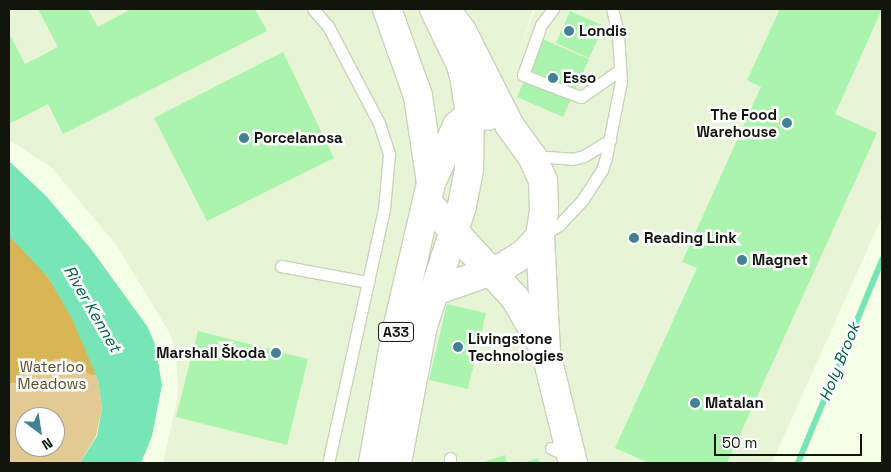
<!DOCTYPE html>
<html>
<head>
<meta charset="utf-8">
<style>
  body { margin:0 }
  #map { position:relative; width:891px; height:472px; overflow:hidden; background:#f4ffe6; font-family:"Space Grotesk",sans-serif }
  div>[style] { position:absolute }
  .built>* { inset:0; background:#e7f5d6 }
  .green>* { inset:0; background:#e1cb92 }
  .forest>* { inset:0; background:#d8b656 }
  .water>* { inset:0; background:#78e5b7 }
  .stream>* { height:5.5px; margin:-2.75px; padding:0 2.75px; transform-origin:2.75px; border-radius:2.75px; background:#78e5b7 }
  .building>* { inset:0; background:#aaf4ad }
  .roads { filter:drop-shadow(1px 0 #c8d3bb) drop-shadow(-1px 0 #c8d3bb) drop-shadow(0 1px #c8d3bb) drop-shadow(0 -1px #c8d3bb) }
  .service>* { height:11px; margin:-5.5px; padding:0 5.5px; transform-origin:5.5px; border-radius:5.5px; background:#fff }
  .tertiary>* { height:28px; margin:-14px; padding:0 14px; transform-origin:14px; border-radius:14px; background:#fff }
  .trunk>* { height:28px; margin:-14px; padding:0 14px; transform-origin:14px; border-radius:14px; background:#fff }
  .dots>* { width:14px; height:14px; translate:-50% -50%; box-sizing:border-box; border:2px solid #fff; border-radius:50% }
  span { translate:-50% -50%; white-space:nowrap; text-align:center; line-height:1.15; -webkit-text-stroke:5px #fff; paint-order:stroke }
  .shield-label span { padding:1px 4px; background:#fff; border:1px solid; border-radius:4px; -webkit-text-stroke-width:0 }
  .shield-label { font-size:14px; color:#11150c; font-weight:700 }
  .poi-label { font-size:15px; color:#11150c; font-weight:700 }
  .left { translate:0 -50%; text-align:left }
  .right { translate:-100% -50%; text-align:right }
  .park-label { font-size:15px; color:#5c4d25 }
  .water-label { font-size:16px; color:#005e42; font-style:italic }
  .frame { position:absolute; inset:0; border:10px solid #11150c; pointer-events:none }
  .north { position:absolute; left:15px; top:407px; width:50px; height:50px; box-sizing:border-box; background:#fff; border:1px solid #a0a19e; border-radius:50%; rotate:149deg; font-size:14px; font-weight:700; line-height:20px; text-align:center; color:#11150c }
  .north::after { content:''; display:block; margin:auto; width:18px; height:22px; background:#418194; clip-path:polygon(50% 0,100% 100%,50% 72%,0 100%) }
  .scale { position:absolute; left:714px; top:434px; width:148px; height:22px; box-sizing:border-box; border:2px solid #11150c; border-top:0; padding-left:6px; font-size:15px; line-height:18px; white-space:nowrap; color:#11150c; -webkit-text-stroke:4px #fff; paint-order:stroke }
</style>
</head>
<body>
<div id="map">
  <div class="built">
    <i style="clip-path:polygon(9px 9px,533px 9px,521px 49px,535px 9px,882px 9px,882px 217px,772px 463px,163px 463px,178px 395px,176px 351px,169px 332px,117px 246px,51px 167px,9px 140px)"></i>
  </div>
  <div class="green">
    <i style="clip-path:polygon(evenodd,9px 236px,48px 277px,72px 319px,98px 380px,102px 408px,96px 436px,80px 463px,9px 463px,9px 236px,25px 417px,55px 417px,55px 447px,25px 447px,25px 417px)"></i>
  </div>
  <div class="forest">
    <i style="clip-path:polygon(9px 229px,21px 240px,68px 306px,102px 374px,91px 375px,70px 359px,55px 359px,20px 383px,9px 383px)"></i>
  </div>
  <div class="water">
    <i style="clip-path:polygon(9px 161px,47px 197px,91px 249px,147px 326px,155px 344px,162px 385px,152px 436px,141px 463px,80px 463px,97px 436px,102px 408px,98px 380px,72px 319px,48px 277px,9px 236px)"></i>
  </div>
  <div class="stream">
    <i style="left:798px;top:463px;width:220px;rotate:-67.5deg"></i>
  </div>
  <div class="building">
    <i style="clip-path:polygon(38px 9px,88px 9px,98px 27px,131px 9px,255px 9px,267px 31px,63px 134px,48px 104px,9px 124px,9px 33px,25px 64px,58px 47px)"></i>
    <i style="clip-path:polygon(780px 9px,882px 9px,835px 114px,877px 133px,727px 463px,649px 463px,615px 448px,697px 268px,682px 262px,761px 87px,747px 80px)"></i>
    <i style="clip-path:polygon(570px 11px,604px 26px,589px 58px,556px 43px)"></i>
    <i style="clip-path:polygon(542px 39px,589px 59px,563px 117px,517px 97px)"></i>
    <i style="clip-path:polygon(283px 52px,334px 158px,207px 221px,154px 118px)"></i>
    <i style="clip-path:polygon(447px 304px,486px 313px,468px 389px,429px 380px)"></i>
    <i style="clip-path:polygon(198px 331px,308px 359px,287px 445px,176px 417px)"></i>
    <i style="clip-path:polygon(505px 455px,507px 463px,481px 463px)"></i>
    <i style="clip-path:polygon(538px 458px,540px 463px,523px 463px)"></i>
  </div>
  <div class="roads">
    <div class="service">
      <i style="left:313px;top:9px;width:23px;rotate:49deg"></i>
      <i style="left:328px;top:26px;width:110px;rotate:62.3deg"></i>
      <i style="left:379px;top:123px;width:33px;rotate:72deg"></i>
      <i style="left:389px;top:154px;width:55px;rotate:95.2deg"></i>
      <i style="left:384px;top:209px;width:260px;rotate:102.4deg"></i>
      <i style="left:553px;top:9px;width:20px;rotate:127deg"></i>
      <i style="left:541px;top:25px;width:53px;rotate:109.8deg"></i>
      <i style="left:523px;top:75px;width:62px;rotate:20.8deg"></i>
      <i style="left:581px;top:97px;width:47px;rotate:-34.7deg"></i>
      <i style="left:533px;top:156px;width:39px;rotate:4deg"></i>
      <i style="left:572px;top:159px;width:12px;rotate:-14deg"></i>
      <i style="left:584px;top:156px;width:31px;rotate:-32deg"></i>
      <i style="left:543px;top:235px;width:19px;rotate:-32deg"></i>
      <i style="left:559px;top:225px;width:35px;rotate:-47deg"></i>
      <i style="left:583px;top:199px;width:35px;rotate:-57deg"></i>
      <i style="left:602px;top:170px;width:14px;rotate:-73deg"></i>
      <i style="left:606px;top:157px;width:77px;rotate:-78.8deg"></i>
      <i style="left:621px;top:81px;width:47px;rotate:-93.7deg"></i>
      <i style="left:618px;top:34px;width:26px;rotate:-103deg"></i>
      <i style="left:281px;top:266px;width:87px;rotate:10.5deg"></i>
      <i style="left:551px;top:448px;width:19px;rotate:25deg"></i>
      <i style="left:450px;top:463px;width:5px;rotate:-90deg"></i>
    </div>
    <div class="tertiary">
      <i style="left:445px;top:9px;width:28px;rotate:52deg"></i>
      <i style="left:462px;top:31px;width:106px;rotate:63.2deg"></i>
      <i style="left:510px;top:126px;width:37px;rotate:54deg"></i>
      <i style="left:532px;top:156px;width:27px;rotate:66deg"></i>
      <i style="left:543px;top:181px;width:30px;rotate:88deg"></i>
      <i style="left:544px;top:211px;width:26px;rotate:99deg"></i>
      <i style="left:540px;top:237px;width:116px;rotate:87deg"></i>
      <i style="left:546px;top:353px;width:113px;rotate:76.2deg"></i>
      <i style="left:431px;top:183px;width:63px;rotate:-65.5deg"></i>
      <i style="left:457px;top:126px;width:18px;rotate:-43deg"></i>
      <i style="left:470px;top:114px;width:18px;rotate:6deg"></i>
      <i style="left:428px;top:203px;width:129px;rotate:47.5deg"></i>
      <i style="left:515px;top:298px;width:54px;rotate:60.1deg"></i>
      <i style="left:432px;top:292px;width:75px;rotate:-19.4deg"></i>
      <i style="left:503px;top:267px;width:26px;rotate:-32deg"></i>
      <i style="left:525px;top:253px;width:22px;rotate:-47deg"></i>
    </div>
    <div class="trunk">
      <i style="left:373px;top:463px;width:127px;rotate:-80deg"></i>
      <i style="left:395px;top:338px;width:159px;rotate:-76.9deg"></i>
      <i style="left:431px;top:183px;width:88px;rotate:-98.5deg"></i>
      <i style="left:418px;top:96px;width:92px;rotate:-109.6deg"></i>
      <i style="left:397px;top:463px;width:139px;rotate:-79.3deg"></i>
      <i style="left:423px;top:326px;width:126px;rotate:-72deg"></i>
      <i style="left:462px;top:206px;width:38px;rotate:-79deg"></i>
      <i style="left:469px;top:169px;width:55px;rotate:-89deg"></i>
      <i style="left:470px;top:114px;width:33px;rotate:-99deg"></i>
      <i style="left:465px;top:81px;width:16px;rotate:-104deg"></i>
      <i style="left:461px;top:65px;width:62px;rotate:-115.7deg"></i>
    </div>
  </div>
  <div class="dots">
    <i style="left:569px;top:31px;background:#418194"></i>
    <i style="left:553px;top:78px;background:#418194"></i>
    <i style="left:787px;top:123px;background:#418194"></i>
    <i style="left:244px;top:138px;background:#418194"></i>
    <i style="left:634px;top:238px;background:#418194"></i>
    <i style="left:742px;top:260px;background:#418194"></i>
    <i style="left:458px;top:347px;background:#418194"></i>
    <i style="left:276px;top:353px;background:#418194"></i>
    <i style="left:695px;top:403px;background:#418194"></i>
  </div>
  <div class="shield-label">
    <span style="left:396px;top:332px">A33</span>
  </div>
  <div class="poi-label">
    <span class="left" style="left:579px;top:31px">Londis</span>
    <span class="left" style="left:563px;top:78px">Esso</span>
    <span class="right" style="left:777px;top:123px">The Food<br>Warehouse</span>
    <span class="left" style="left:254px;top:138px">Porcelanosa</span>
    <span class="left" style="left:644px;top:238px">Reading Link</span>
    <span class="left" style="left:752px;top:260px">Magnet</span>
    <span class="left" style="left:468px;top:347px">Livingstone<br>Technologies</span>
    <span class="right" style="left:266px;top:353px">Marshall Škoda</span>
    <span class="left" style="left:705px;top:403px">Matalan</span>
  </div>
  <div class="park-label">
    <span style="left:52px;top:375px">Waterloo<br>Meadows</span>
  </div>
  <div class="water-label">
    <span style="left:92px;top:309px;rotate:60deg">River Kennet</span>
    <span style="left:840px;top:362px;rotate:-68deg">Holy Brook</span>
  </div>
  <div class="frame"></div>
  <div class="north">N</div>
  <div class="scale">50 m</div>
</div>
</body>
</html>
